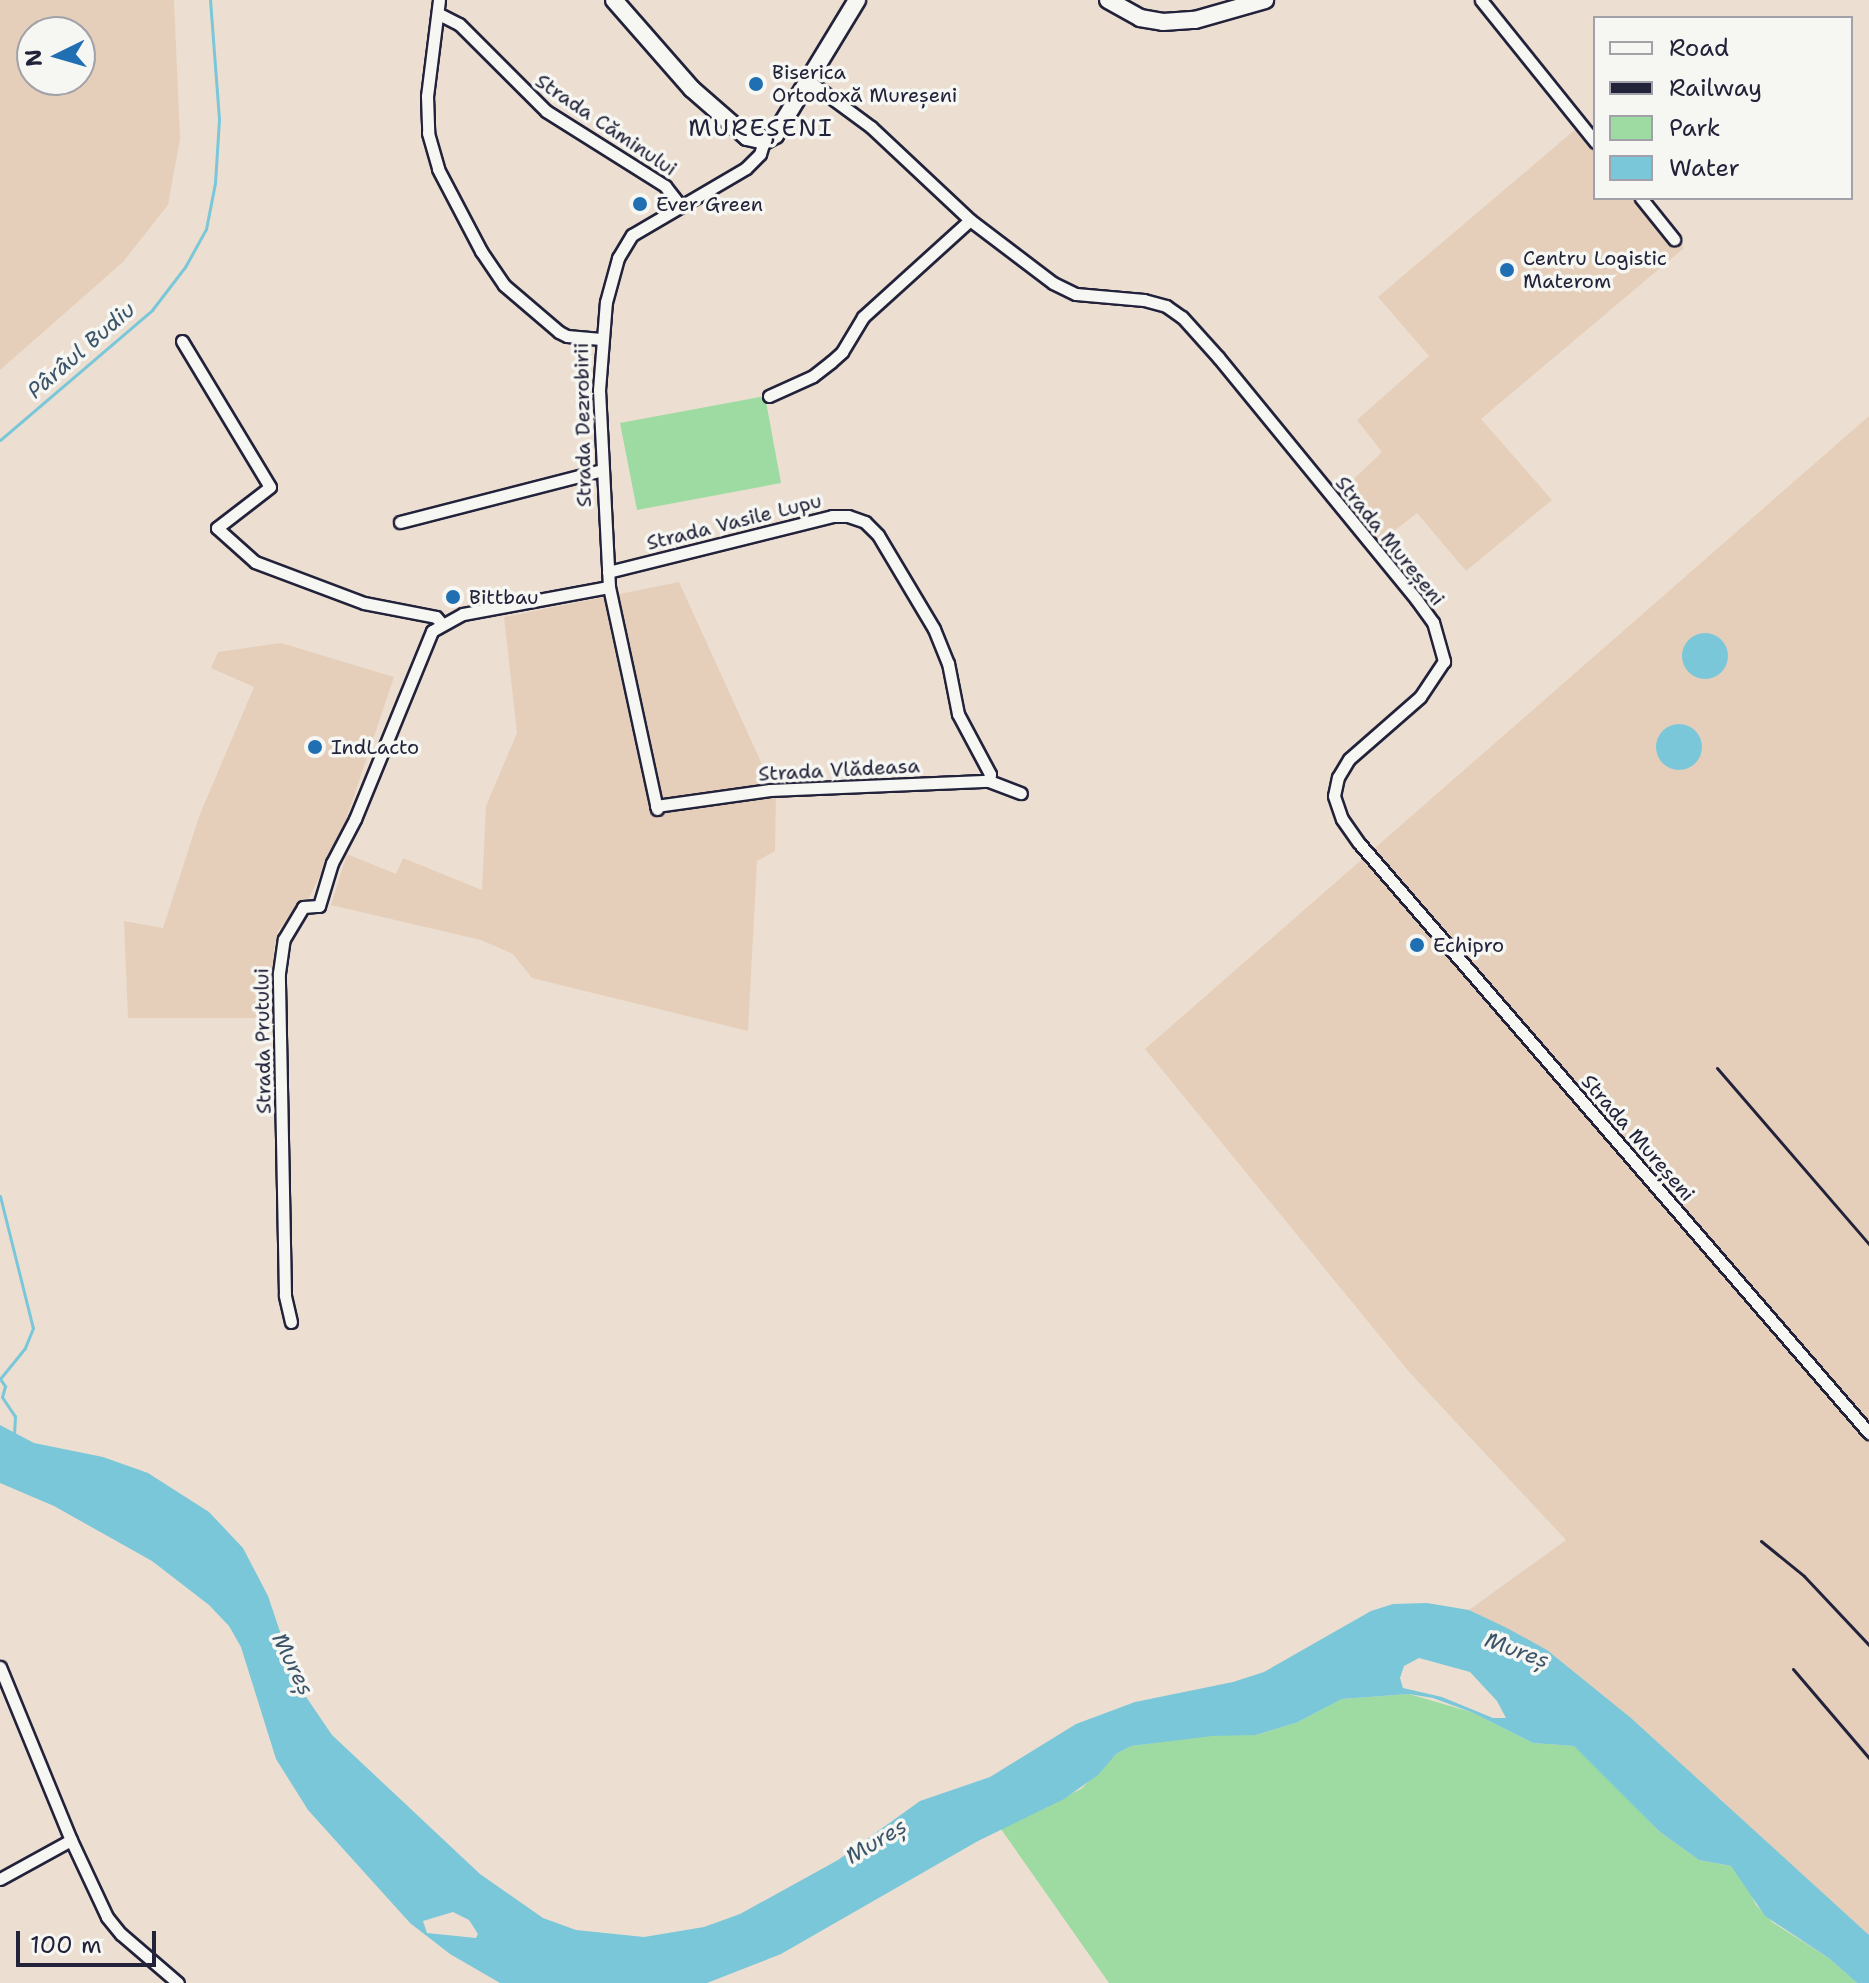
<!DOCTYPE html>
<html>
<head>
<meta charset="utf-8">
<style>
  body { margin:0 }
  #map { position:relative; width:1869px; height:1983px; overflow:hidden; background:#ecdfd1; font-family:"Shantell Sans",sans-serif }
  div>[style] { position:absolute }
  .built>* { inset:0; background:#e5cfba }
  .green>* { inset:0; background:#9edba2 }
  .water>* { inset:0; background:#7ac7d9 }
  .round { border-radius:50% }
  .stream>* { height:3px; margin:-1.5px; padding:0 1.5px; transform-origin:1.5px; border-radius:1.5px; background:#7ac7d9 }
  .roads { filter:drop-shadow(2px 0 #22223b) drop-shadow(-2px 0 #22223b) drop-shadow(0 2px #22223b) drop-shadow(0 -2px #22223b) }
  .street>* { height:11px; margin:-5.5px; padding:0 5.5px; transform-origin:5.5px; border-radius:5.5px; background:#f6f6f2 }
  .secondary>* { height:16px; margin:-8px; padding:0 8px; transform-origin:8px; border-radius:8px; background:#f6f6f2 }
  .rail>* { height:3px; margin:-1.5px; padding:0 1.5px; transform-origin:1.5px; border-radius:1.5px; background:#22223b }
  .dots>* { width:22px; height:22px; translate:-50% -50%; box-sizing:border-box; border:4px solid #f6f6f2; border-radius:50% }
  span { translate:-50% -50%; white-space:nowrap; text-align:center; line-height:1.15; -webkit-text-stroke:7px #f6f6f2; paint-order:stroke }
  .poi-label { font-size:20px; color:#22223b }
  .left { translate:0 -50%; text-align:left }
  .street-label { font-size:20px; color:#22223b }
  .water-label { font-size:22px; color:#3c546a; font-style:italic }
  .quarter-label { font-size:24px; color:#22223b; letter-spacing:2px }
  .legend { position:absolute; left:1593px; top:16px; width:260px; height:184px; box-sizing:border-box; background:#f6f6f2; border:2px solid #a1a1a9; margin:0; padding:10px 14px; list-style:none; font-size:24px; color:#22223b }
  .legend li { display:flex; align-items:center; gap:16px; height:40px }
  .legend b { width:40px; border:2px solid #a1a1a9 }
  .north { position:absolute; left:16px; top:16px; width:80px; height:80px; box-sizing:border-box; background:#f6f6f2; border:2px solid #a1a1a9; border-radius:50%; rotate:265deg; font-size:22px; font-weight:700; line-height:32px; text-align:center; color:#22223b }
  .north::after { content:''; display:block; margin:auto; width:28px; height:36px; background:#1f6fb2; clip-path:polygon(50% 0,100% 100%,50% 72%,0 100%) }
  .scale { position:absolute; left:16px; top:1931px; width:140px; height:36px; box-sizing:border-box; border:4px solid #22223b; border-top:0; padding-left:10px; font-size:24px; line-height:28px; white-space:nowrap; color:#22223b; -webkit-text-stroke:6px #f6f6f2; paint-order:stroke }
</style>
</head>
<body>
<div id="map">
  <div class="built">
    <i style="clip-path:polygon(evenodd,0 0,174px 0,180px 139px,168px 205px,123px 262px,0 370px,0 0,80px 32px,80px 80px,32px 80px,32px 32px,80px 32px)"></i>
    <i style="clip-path:polygon(1584px 122px,1595px 136px,1595px 198px,1644px 198px,1684px 248px,1481px 419px,1552px 500px,1466px 571px,1417px 513px,1380px 542px,1340px 492px,1382px 452px,1357px 420px,1429px 356px,1378px 297px)"></i>
    <i style="clip-path:polygon(1869px 416px,1869px 1935px,1631px 1718px,1547px 1650px,1469px 1610px,1566px 1540px,1410px 1373px,1145px 1049px)"></i>
    <i style="clip-path:polygon(679px 582px,776px 795px,775px 851px,757px 861px,748px 1031px,532px 978px,513px 954px,481px 940px,331px 905px,347px 854px,396px 874px,403px 858px,482px 890px,486px 806px,517px 733px,504px 617px)"></i>
    <i style="clip-path:polygon(281px 643px,394px 677px,343px 829px,309px 898px,298px 903px,278px 931px,274px 948px,274px 1018px,128px 1018px,124px 921px,163px 928px,200px 814px,254px 687px,211px 668px,218px 652px)"></i>
  </div>
  <div class="green">
    <i style="clip-path:polygon(765px 396px,781px 483px,637px 510px,620px 423px)"></i>
    <i style="clip-path:polygon(1409px 1694px,1471px 1712px,1533px 1743px,1574px 1746px,1582px 1751px,1660px 1832px,1699px 1860px,1731px 1866px,1748px 1888px,1756px 1905px,1772px 1922px,1830px 1959px,1857px 1983px,1109px 1983px,1001px 1829px,1081px 1789px,1116px 1754px,1131px 1746px,1212px 1735px,1256px 1735px,1298px 1722px,1342px 1699px)"></i>
  </div>
  <div class="water">
    <i class="round" style="left:1682px;top:633px;width:46px;height:46px"></i>
    <i class="round" style="left:1656px;top:724px;width:46px;height:46px"></i>
    <i style="clip-path:polygon(evenodd,0 1425px,34px 1443px,103px 1457px,148px 1473px,209px 1512px,243px 1548px,268px 1596px,298px 1685px,332px 1735px,480px 1874px,543px 1918px,576px 1930px,644px 1937px,704px 1927px,740px 1914px,838px 1860px,920px 1801px,990px 1777px,1076px 1724px,1135px 1702px,1233px 1682px,1264px 1672px,1371px 1611px,1393px 1604px,1427px 1603px,1469px 1610px,1507px 1628px,1547px 1650px,1631px 1718px,1869px 1935px,1869px 1983px,1857px 1983px,1830px 1959px,1765px 1916px,1731px 1866px,1699px 1860px,1660px 1832px,1574px 1746px,1533px 1743px,1471px 1712px,1433px 1698px,1409px 1694px,1342px 1699px,1298px 1722px,1256px 1735px,1212px 1736px,1131px 1746px,1116px 1754px,1098px 1775px,1064px 1799px,978px 1841px,781px 1954px,707px 1983px,500px 1983px,450px 1954px,410px 1923px,308px 1810px,276px 1759px,241px 1647px,229px 1626px,209px 1605px,152px 1561px,54px 1506px,0 1483px,0 1425px,1419px 1658px,1470px 1672px,1497px 1701px,1506px 1718px,1493px 1718px,1442px 1697px,1403px 1688px,1400px 1678px,1404px 1666px,1419px 1658px,0 1425px,453px 1912px,469px 1920px,478px 1934px,476px 1938px,427px 1933px,423px 1921px,453px 1912px)"></i>
  </div>
  <div class="stream">
    <i style="left:0;top:440px;width:200px;rotate:-40.5deg"></i>
    <i style="left:152px;top:310px;width:54px;rotate:-52.5deg"></i>
    <i style="left:185px;top:267px;width:43px;rotate:-61.1deg"></i>
    <i style="left:206px;top:229px;width:47px;rotate:-78.9deg"></i>
    <i style="left:215px;top:183px;width:64px;rotate:-86.4deg"></i>
    <i style="left:219px;top:119px;width:119px;rotate:-94.3deg"></i>
    <i style="left:0;top:1196px;width:136px;rotate:76deg"></i>
    <i style="left:33px;top:1328px;width:22px;rotate:112deg"></i>
    <i style="left:25px;top:1348px;width:40px;rotate:129deg"></i>
    <i style="left:0;top:1379px;width:9px;rotate:54deg"></i>
    <i style="left:5px;top:1386px;width:11px;rotate:105deg"></i>
    <i style="left:2px;top:1397px;width:23px;rotate:56deg"></i>
    <i style="left:15px;top:1416px;width:18px;rotate:93deg"></i>
  </div>
  <div class="roads">
    <div class="street">
      <i style="left:439px;top:0;width:97px;rotate:97.1deg"></i>
      <i style="left:427px;top:96px;width:37px;rotate:88deg"></i>
      <i style="left:428px;top:133px;width:37px;rotate:74deg"></i>
      <i style="left:438px;top:169px;width:93px;rotate:62.3deg"></i>
      <i style="left:481px;top:251px;width:41px;rotate:55.9deg"></i>
      <i style="left:504px;top:285px;width:72px;rotate:40.5deg"></i>
      <i style="left:559px;top:332px;width:9px;rotate:27deg"></i>
      <i style="left:567px;top:336px;width:34px;rotate:5deg"></i>
      <i style="left:1481px;top:0;width:182px;rotate:51.2deg"></i>
      <i style="left:439px;top:14px;width:22px;rotate:27deg"></i>
      <i style="left:459px;top:24px;width:123px;rotate:45deg"></i>
      <i style="left:546px;top:111px;width:141px;rotate:32.2deg"></i>
      <i style="left:665px;top:186px;width:24px;rotate:52deg"></i>
      <i style="left:810px;top:82px;width:76px;rotate:36.4deg"></i>
      <i style="left:871px;top:127px;width:136px;rotate:43.2deg"></i>
      <i style="left:970px;top:220px;width:104px;rotate:37.2deg"></i>
      <i style="left:1053px;top:283px;width:25px;rotate:26deg"></i>
      <i style="left:1076px;top:294px;width:68px;rotate:5deg"></i>
      <i style="left:1144px;top:300px;width:23px;rotate:15deg"></i>
      <i style="left:1166px;top:306px;width:19px;rotate:35deg"></i>
      <i style="left:1182px;top:317px;width:54px;rotate:48deg"></i>
      <i style="left:1218px;top:357px;width:313px;rotate:50.7deg"></i>
      <i style="left:1416px;top:599px;width:29px;rotate:54deg"></i>
      <i style="left:1433px;top:622px;width:41px;rotate:74.2deg"></i>
      <i style="left:1444px;top:661px;width:43px;rotate:123.7deg"></i>
      <i style="left:1420px;top:697px;width:94px;rotate:138.9deg"></i>
      <i style="left:1349px;top:759px;width:21px;rotate:121deg"></i>
      <i style="left:1338px;top:777px;width:19px;rotate:102deg"></i>
      <i style="left:1334px;top:796px;width:24px;rotate:71deg"></i>
      <i style="left:1342px;top:819px;width:29px;rotate:55deg"></i>
      <i style="left:1359px;top:843px;width:780px;rotate:49.16deg"></i>
      <i style="left:1641px;top:198px;width:53px;rotate:51.2deg"></i>
      <i style="left:182px;top:341px;width:170px;rotate:58.9deg"></i>
      <i style="left:270px;top:487px;width:67px;rotate:142.3deg"></i>
      <i style="left:217px;top:528px;width:51px;rotate:41.8deg"></i>
      <i style="left:255px;top:562px;width:116px;rotate:20.6deg"></i>
      <i style="left:364px;top:603px;width:73px;rotate:11deg"></i>
      <i style="left:436px;top:617px;width:8px;rotate:50deg"></i>
      <i style="left:769px;top:396px;width:48px;rotate:-24.4deg"></i>
      <i style="left:813px;top:376px;width:23px;rotate:-38deg"></i>
      <i style="left:831px;top:362px;width:15px;rotate:-42deg"></i>
      <i style="left:842px;top:352px;width:41px;rotate:-59deg"></i>
      <i style="left:863px;top:317px;width:144px;rotate:-42.2deg"></i>
      <i style="left:400px;top:522px;width:209px;rotate:-14.4deg"></i>
      <i style="left:608px;top:572px;width:231px;rotate:-14deg"></i>
      <i style="left:832px;top:516px;width:16px"></i>
      <i style="left:848px;top:516px;width:18px;rotate:19deg"></i>
      <i style="left:865px;top:522px;width:18px;rotate:45deg"></i>
      <i style="left:878px;top:535px;width:109px;rotate:59.2deg"></i>
      <i style="left:934px;top:629px;width:37px;rotate:68deg"></i>
      <i style="left:948px;top:663px;width:52px;rotate:78.9deg"></i>
      <i style="left:958px;top:714px;width:68px;rotate:61.9deg"></i>
      <i style="left:990px;top:774px;width:7px;rotate:98deg"></i>
      <i style="left:656px;top:806px;width:115px;rotate:-8deg"></i>
      <i style="left:770px;top:790px;width:219px;rotate:-2.4deg"></i>
      <i style="left:989px;top:781px;width:34px;rotate:21deg"></i>
      <i style="left:657px;top:809px;width:227px;rotate:-102.2deg"></i>
      <i style="left:609px;top:587px;width:197px;rotate:-92.9deg"></i>
      <i style="left:599px;top:390px;width:88px;rotate:-85.5deg"></i>
      <i style="left:606px;top:302px;width:46px;rotate:-74.7deg"></i>
      <i style="left:618px;top:258px;width:27px;rotate:-59deg"></i>
      <i style="left:632px;top:235px;width:132px;rotate:-30.4deg"></i>
      <i style="left:746px;top:168px;width:20px;rotate:-45deg"></i>
      <i style="left:760px;top:154px;width:14px;rotate:-73deg"></i>
      <i style="left:291px;top:1322px;width:28px;rotate:-103deg"></i>
      <i style="left:285px;top:1295px;width:322px;rotate:-91.1deg"></i>
      <i style="left:279px;top:973px;width:34px;rotate:-82deg"></i>
      <i style="left:284px;top:939px;width:37px;rotate:-59deg"></i>
      <i style="left:303px;top:907px;width:16px;rotate:-4deg"></i>
      <i style="left:319px;top:906px;width:45px;rotate:-73.2deg"></i>
      <i style="left:332px;top:863px;width:50px;rotate:-62.4deg"></i>
      <i style="left:355px;top:819px;width:203px;rotate:-67.7deg"></i>
      <i style="left:432px;top:631px;width:35px;rotate:-29deg"></i>
      <i style="left:463px;top:614px;width:148px;rotate:-10.5deg"></i>
      <i style="left:0;top:1667px;width:187px;rotate:67.7deg"></i>
      <i style="left:71px;top:1840px;width:85px;rotate:64.9deg"></i>
      <i style="left:107px;top:1917px;width:22px;rotate:51deg"></i>
      <i style="left:121px;top:1934px;width:75px;rotate:40.7deg"></i>
      <i style="left:0;top:1879px;width:81px;rotate:-28.8deg"></i>
    </div>
    <div class="secondary">
      <i style="left:614px;top:0;width:118px;rotate:48.8deg"></i>
      <i style="left:692px;top:89px;width:73px;rotate:41.1deg"></i>
      <i style="left:747px;top:137px;width:17px;rotate:13deg"></i>
      <i style="left:764px;top:141px;width:13px;rotate:-29deg"></i>
      <i style="left:775px;top:135px;width:158px;rotate:-58.7deg"></i>
      <i style="left:1108px;top:0;width:37px;rotate:29deg"></i>
      <i style="left:1140px;top:18px;width:23px;rotate:10deg"></i>
      <i style="left:1163px;top:22px;width:32px;rotate:-4deg"></i>
      <i style="left:1195px;top:20px;width:73px;rotate:-15.9deg"></i>
    </div>
  </div>
  <div class="rail">
    <i style="left:1717px;top:1068px;width:233px;rotate:49.2deg"></i>
    <i style="left:1761px;top:1541px;width:55px;rotate:39.1deg"></i>
    <i style="left:1804px;top:1576px;width:95px;rotate:46.7deg"></i>
    <i style="left:1793px;top:1669px;width:117px;rotate:49.5deg"></i>
  </div>
  <div class="dots">
    <i style="left:756px;top:84px;background:#1f6fb2"></i>
    <i style="left:640px;top:204px;background:#1f6fb2"></i>
    <i style="left:1507px;top:270px;background:#1f6fb2"></i>
    <i style="left:453px;top:597px;background:#1f6fb2"></i>
    <i style="left:315px;top:747px;background:#1f6fb2"></i>
    <i style="left:1417px;top:945px;background:#1f6fb2"></i>
  </div>
  <div class="poi-label">
    <span class="left" style="left:772px;top:84px">Biserica<br>Ortodoxă Mureșeni</span>
    <span class="left" style="left:656px;top:204px">Ever Green</span>
    <span class="left" style="left:1523px;top:270px">Centru Logistic<br>Materom</span>
    <span class="left" style="left:469px;top:597px">Bittbau</span>
    <span class="left" style="left:331px;top:747px">IndLacto</span>
    <span class="left" style="left:1433px;top:945px">Echipro</span>
  </div>
  <div class="street-label">
    <span style="left:606px;top:125px;rotate:34deg">Strada Căminului</span>
    <span style="left:583px;top:425px;rotate:-91deg">Strada Dezrobirii</span>
    <span style="left:734px;top:522px;rotate:-14deg">Strada Vasile Lupu</span>
    <span style="left:1390px;top:541px;rotate:51deg">Strada Mureșeni</span>
    <span style="left:839px;top:770px;rotate:-3deg">Strada Vlădeasa</span>
    <span style="left:263px;top:1041px;rotate:-91deg">Strada Prutului</span>
    <span style="left:1638px;top:1138px;rotate:49deg">Strada Mureșeni</span>
  </div>
  <div class="water-label">
    <span style="left:81px;top:350px;rotate:-41deg">Pârâul Budiu</span>
    <span style="left:1517px;top:1650px;rotate:20deg">Mureș</span>
    <span style="left:293px;top:1664px;rotate:64deg">Mureș</span>
    <span style="left:876px;top:1841px;rotate:-31deg">Mureș</span>
  </div>
  <div class="quarter-label">
    <span style="left:761px;top:129px">MUREȘENI</span>
  </div>
  <ul class="legend">
  <li><b style="height:10px;background:#f6f6f2"></b>Road</li>
  <li><b style="height:10px;background:#22223b"></b>Railway</li>
  <li><b style="height:22px;background:#9edba2"></b>Park</li>
  <li><b style="height:22px;background:#7ac7d9"></b>Water</li>
  </ul>
  <div class="north">N</div>
  <div class="scale">100 m</div>
</div>
</body>
</html>
